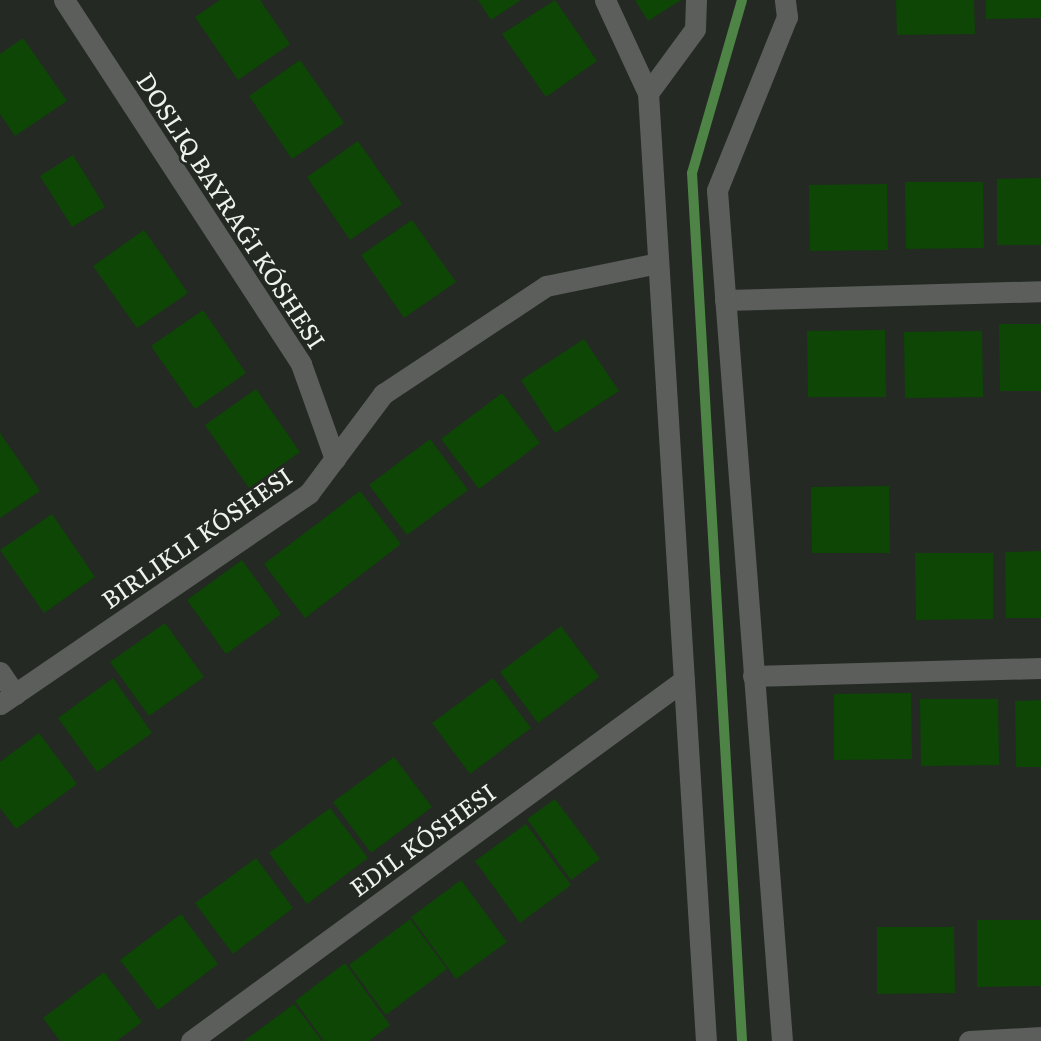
<!DOCTYPE html>
<html>
<head>
<meta charset="utf-8">
<style>
  body { margin:0 }
  #map { position:relative; width:1041px; height:1041px; overflow:hidden; background:#242923; font-family:Literata,serif }
  div>[style] { position:absolute }
  .stream>* { height:10px; margin:-5px; padding:0 5px; transform-origin:5px; border-radius:5px; background:#4e8546 }
  .building>* { inset:0; background:#0d4605 }
  .minor>* { height:21px; margin:-10.5px; padding:0 10.5px; transform-origin:10.5px; border-radius:10.5px; background:#5b5e5b }
  span { translate:-50% -50%; white-space:nowrap; text-align:center; line-height:1.15; -webkit-text-stroke:5px #242923; paint-order:stroke }
  .street-label { font-size:24px; color:#eff3ef }
</style>
</head>
<body>
<div id="map">
  <div class="stream">
    <i style="left:742px;top:0;width:180px;rotate:106.1deg"></i>
    <i style="left:692px;top:173px;width:869px;rotate:86.7deg"></i>
  </div>
  <div class="building">
    <i style="clip-path:polygon(220px 0,260px 0,290px 44px,238px 80px,195px 17px)"></i>
    <i style="clip-path:polygon(478px 0,521px 0,491px 20px)"></i>
    <i style="clip-path:polygon(555px 0,597px 61px,546px 97px,502px 34px)"></i>
    <i style="clip-path:polygon(635px 0,681px 0,648px 21px)"></i>
    <i style="clip-path:polygon(896px 0,974px 0,975px 34px,897px 35px)"></i>
    <i style="clip-path:polygon(986px 0,1041px 0,1041px 18px,986px 19px)"></i>
    <i style="clip-path:polygon(23px 38px,67px 101px,15px 136px,0 114px,0 54px)"></i>
    <i style="clip-path:polygon(300px 60px,344px 123px,292px 159px,249px 96px)"></i>
    <i style="clip-path:polygon(358px 141px,402px 204px,350px 240px,307px 177px)"></i>
    <i style="clip-path:polygon(73px 155px,105px 207px,72px 227px,40px 176px)"></i>
    <i style="clip-path:polygon(1041px 178px,1041px 245px,997px 245px,997px 179px)"></i>
    <i style="clip-path:polygon(905px 182px,983px 182px,984px 248px,906px 249px)"></i>
    <i style="clip-path:polygon(887px 184px,888px 250px,810px 251px,809px 185px)"></i>
    <i style="clip-path:polygon(412px 220px,456px 282px,404px 318px,361px 255px)"></i>
    <i style="clip-path:polygon(144px 230px,188px 293px,137px 328px,93px 266px)"></i>
    <i style="clip-path:polygon(203px 310px,246px 373px,195px 409px,151px 346px)"></i>
    <i style="clip-path:polygon(999px 324px,1041px 324px,1041px 391px,1000px 391px)"></i>
    <i style="clip-path:polygon(885px 330px,886px 397px,808px 397px,807px 331px)"></i>
    <i style="clip-path:polygon(982px 331px,983px 397px,905px 398px,904px 332px)"></i>
    <i style="clip-path:polygon(584px 339px,619px 391px,555px 433px,521px 380px)"></i>
    <i style="clip-path:polygon(256px 389px,300px 452px,249px 488px,205px 425px)"></i>
    <i style="clip-path:polygon(502px 393px,540px 443px,479px 489px,441px 439px)"></i>
    <i style="clip-path:polygon(0 433px,40px 491px,0 518px)"></i>
    <i style="clip-path:polygon(430px 439px,468px 490px,407px 535px,369px 485px)"></i>
    <i style="clip-path:polygon(889px 486px,890px 553px,812px 553px,811px 487px)"></i>
    <i style="clip-path:polygon(360px 491px,401px 544px,305px 618px,264px 564px)"></i>
    <i style="clip-path:polygon(52px 514px,95px 577px,44px 613px,0 550px)"></i>
    <i style="clip-path:polygon(1041px 551px,1041px 618px,1006px 618px,1005px 552px)"></i>
    <i style="clip-path:polygon(915px 553px,993px 553px,993px 619px,916px 620px)"></i>
    <i style="clip-path:polygon(242px 560px,281px 614px,226px 654px,187px 600px)"></i>
    <i style="clip-path:polygon(165px 623px,204px 677px,149px 716px,110px 662px)"></i>
    <i style="clip-path:polygon(561px 626px,599px 677px,538px 723px,500px 672px)"></i>
    <i style="clip-path:polygon(113px 678px,152px 733px,97px 772px,58px 718px)"></i>
    <i style="clip-path:polygon(493px 678px,531px 728px,470px 774px,432px 723px)"></i>
    <i style="clip-path:polygon(911px 693px,912px 759px,834px 760px,834px 694px)"></i>
    <i style="clip-path:polygon(920px 699px,998px 699px,999px 765px,921px 766px)"></i>
    <i style="clip-path:polygon(1041px 700px,1041px 767px,1016px 767px,1015px 701px)"></i>
    <i style="clip-path:polygon(39px 733px,77px 784px,16px 829px,0 808px,0 762px)"></i>
    <i style="clip-path:polygon(394px 757px,432px 807px,371px 853px,333px 802px)"></i>
    <i style="clip-path:polygon(555px 799px,600px 859px,571px 880px,527px 819px)"></i>
    <i style="clip-path:polygon(330px 808px,368px 858px,307px 904px,269px 853px)"></i>
    <i style="clip-path:polygon(526px 824px,571px 885px,520px 923px,475px 861px)"></i>
    <i style="clip-path:polygon(256px 858px,293px 908px,233px 954px,195px 903px)"></i>
    <i style="clip-path:polygon(461px 880px,507px 942px,456px 979px,411px 917px)"></i>
    <i style="clip-path:polygon(181px 914px,218px 964px,158px 1010px,120px 960px)"></i>
    <i style="clip-path:polygon(410px 919px,447px 969px,386px 1015px,349px 965px)"></i>
    <i style="clip-path:polygon(977px 920px,1041px 920px,1041px 986px,977px 987px)"></i>
    <i style="clip-path:polygon(877px 927px,954px 927px,955px 993px,877px 994px)"></i>
    <i style="clip-path:polygon(345px 963px,390px 1025px,369px 1041px,324px 1041px,295px 1001px)"></i>
    <i style="clip-path:polygon(104px 972px,142px 1022px,117px 1041px,60px 1041px,43px 1018px)"></i>
    <i style="clip-path:polygon(294px 1004px,322px 1041px,244px 1041px)"></i>
  </div>
  <div class="minor">
    <i style="left:64px;top:0;width:434px;rotate:56.9deg"></i>
    <i style="left:301px;top:364px;width:101px;rotate:70.3deg"></i>
    <i style="left:605px;top:0;width:102px;rotate:65.2deg"></i>
    <i style="left:696px;top:0;width:29px;rotate:92deg"></i>
    <i style="left:695px;top:29px;width:79px;rotate:126.3deg"></i>
    <i style="left:648px;top:93px;width:950px;rotate:86.5deg"></i>
    <i style="left:725px;top:300px;width:316px;rotate:-1.6deg"></i>
    <i style="left:0;top:672px;width:27px;rotate:56deg"></i>
    <i style="left:753px;top:676px;width:288px;rotate:-1.6deg"></i>
    <i style="left:0;top:704px;width:374px;rotate:-34.3deg"></i>
    <i style="left:309px;top:493px;width:124px;rotate:-53.2deg"></i>
    <i style="left:383px;top:394px;width:196px;rotate:-33.5deg"></i>
    <i style="left:546px;top:286px;width:114px;rotate:-11.6deg"></i>
    <i style="left:191px;top:1041px;width:611px;rotate:-36.21deg"></i>
    <i style="left:782px;top:1041px;width:853px;rotate:-94.37deg"></i>
    <i style="left:717px;top:190px;width:187px;rotate:-68deg"></i>
    <i style="left:787px;top:17px;width:17px;rotate:-97deg"></i>
    <i style="left:969px;top:1041px;width:72px;rotate:-3.2deg"></i>
  </div>
  <div class="street-label">
    <span style="left:232px;top:210px;rotate:57deg">DOSLIQ BAYRAǴI KÓSHESI</span>
    <span style="left:196px;top:537px;rotate:-35deg">BIRLIKLI KÓSHESI</span>
    <span style="left:422px;top:839px;rotate:-36deg">EDIL KÓSHESI</span>
  </div>
</div>
</body>
</html>
